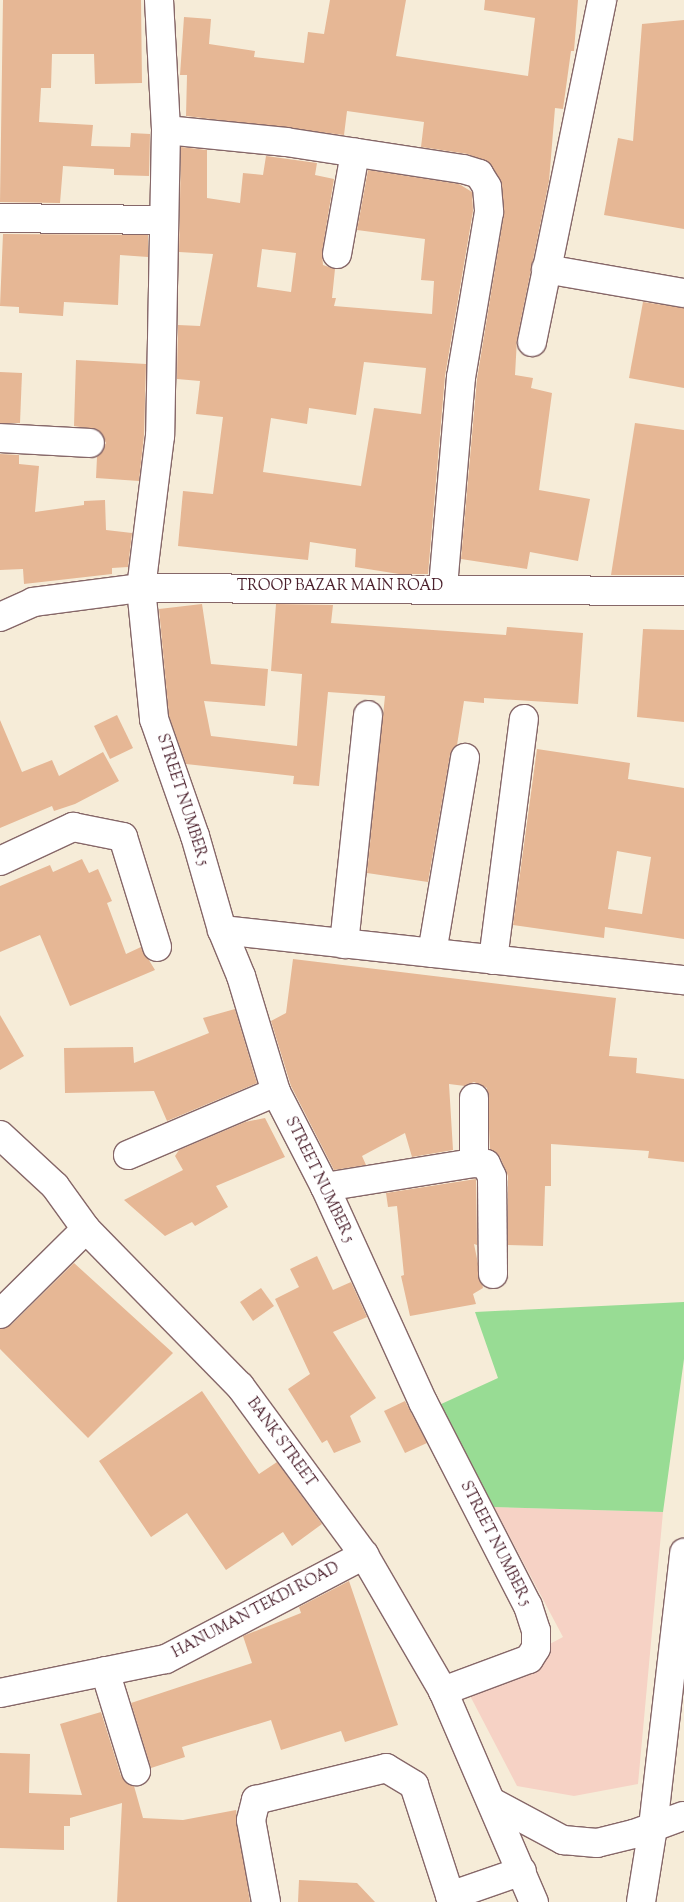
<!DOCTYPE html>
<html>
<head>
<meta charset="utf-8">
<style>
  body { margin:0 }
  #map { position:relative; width:684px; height:1902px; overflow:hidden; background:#f6ecd8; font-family:"Sorts Mill Goudy",serif }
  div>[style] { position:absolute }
  .built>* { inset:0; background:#f6d2c5 }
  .green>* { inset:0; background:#98dc94 }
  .building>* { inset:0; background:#e6b795 }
  .roads { filter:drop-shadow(1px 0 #866768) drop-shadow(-1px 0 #866768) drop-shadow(0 1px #866768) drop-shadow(0 -1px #866768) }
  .minor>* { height:28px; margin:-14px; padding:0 14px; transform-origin:14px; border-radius:14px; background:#fff }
  .major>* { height:28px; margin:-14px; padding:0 14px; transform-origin:14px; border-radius:14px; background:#fff }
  span { translate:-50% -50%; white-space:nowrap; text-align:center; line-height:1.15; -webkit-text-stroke:5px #fff; paint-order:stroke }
  .street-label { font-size:15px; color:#4a1f2b }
</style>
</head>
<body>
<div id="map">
  <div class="built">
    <i style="clip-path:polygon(494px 1507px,663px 1512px,638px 1784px,574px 1796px,517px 1786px,466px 1688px,563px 1637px)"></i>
  </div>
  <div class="green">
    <i style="clip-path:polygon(684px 1302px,684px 1359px,663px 1512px,494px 1507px,439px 1405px,498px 1378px,475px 1312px)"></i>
  </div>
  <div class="building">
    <i style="clip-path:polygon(3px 0,141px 0,142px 83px,95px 84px,94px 54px,52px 54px,51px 88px,41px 88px,39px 122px,93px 125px,91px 146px,130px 147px,131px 133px,150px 134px,149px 176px,114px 175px,114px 169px,63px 166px,60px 203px,0 202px)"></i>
    <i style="clip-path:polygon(330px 0,406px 0,396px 56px,528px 76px,535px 18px,484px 10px,485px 0,578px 0,574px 51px,571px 51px,563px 109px,555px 108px,549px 181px,517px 339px,515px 375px,533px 378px,531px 388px,552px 393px,539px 490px,590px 499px,578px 561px,530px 552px,527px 569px,461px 559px,477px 379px,504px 214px,502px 185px,492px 166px,468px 154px,421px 147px,424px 122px,347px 111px,344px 135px,186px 116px,187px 75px,180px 75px,184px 17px,211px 19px,209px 44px,255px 51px,254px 57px,304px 63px,308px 32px,324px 34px)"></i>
    <i style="clip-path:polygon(684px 20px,684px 229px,604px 215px,618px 138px,633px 141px,642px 24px)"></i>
    <i style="clip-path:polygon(evenodd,181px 147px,207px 150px,207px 198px,240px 203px,243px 173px,263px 175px,266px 156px,317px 163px,315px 175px,334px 179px,322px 252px,323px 265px,335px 269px,332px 298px,336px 298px,334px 306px,432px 314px,434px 281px,421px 280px,425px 239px,357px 230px,368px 170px,459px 184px,472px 192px,473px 211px,445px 376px,428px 574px,399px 574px,355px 567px,356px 549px,310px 542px,308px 560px,178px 546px,183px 491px,213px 494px,223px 417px,196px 414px,200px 381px,177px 379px,178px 325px,200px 326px,213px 254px,179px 252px,181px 147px,262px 249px,296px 253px,291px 292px,257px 287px,262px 249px,181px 147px,364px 362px,426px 368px,421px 414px,374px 408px,361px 486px,263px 472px,271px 418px,307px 424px,309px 408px,356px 415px,364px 362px)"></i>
    <i style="clip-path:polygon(3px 234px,148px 235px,148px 257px,120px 255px,118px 305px,64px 302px,63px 316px,19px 313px,19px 307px,0 306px)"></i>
    <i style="clip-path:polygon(643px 302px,684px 308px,684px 388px,629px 378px)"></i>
    <i style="clip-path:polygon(76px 360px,146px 364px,144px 435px,139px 481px,96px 478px,97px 457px,106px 443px,98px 430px,74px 426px)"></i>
    <i style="clip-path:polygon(0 372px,22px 373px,20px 423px,0 423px)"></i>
    <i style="clip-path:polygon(635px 423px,684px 430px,684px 575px,611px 575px)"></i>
    <i style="clip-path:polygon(0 454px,19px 455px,19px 464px,39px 466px,35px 512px,84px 505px,84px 501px,105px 500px,106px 530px,132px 533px,128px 567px,112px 568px,112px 574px,24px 584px,23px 569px,0 570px)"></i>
    <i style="clip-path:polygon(202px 604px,211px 664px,268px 669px,265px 706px,204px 701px,211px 736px,297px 746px,302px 674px,271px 671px,276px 604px,333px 605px,331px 623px,506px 635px,507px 627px,583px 633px,578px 704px,484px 698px,484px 703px,464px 701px,457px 745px,450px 755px,428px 882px,367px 873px,385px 696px,328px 692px,319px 786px,293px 784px,294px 776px,186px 764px,169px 716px,159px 609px)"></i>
    <i style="clip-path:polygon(643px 629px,684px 630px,684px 722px,637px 717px)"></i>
    <i style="clip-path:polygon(117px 715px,133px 748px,110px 759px,94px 726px)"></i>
    <i style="clip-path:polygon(0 720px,22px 772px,52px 760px,59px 776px,103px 752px,119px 781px,75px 804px,54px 811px,52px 806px,0 828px)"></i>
    <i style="clip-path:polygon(evenodd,537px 749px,630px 763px,628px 779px,684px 788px,684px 939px,605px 927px,604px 938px,513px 925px,537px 749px,617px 851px,651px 857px,642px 914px,608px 909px,617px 851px)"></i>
    <i style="clip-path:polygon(82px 859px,89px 873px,98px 869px,112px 901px,107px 903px,126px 954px,141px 947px,155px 970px,70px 1006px,40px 935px,0 952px,0 886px,50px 865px,53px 872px)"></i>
    <i style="clip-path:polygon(293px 959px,616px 998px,609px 1056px,637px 1058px,636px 1073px,684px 1079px,684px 1162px,648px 1158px,649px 1151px,551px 1144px,551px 1186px,545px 1186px,543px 1246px,508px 1245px,508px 1176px,500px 1157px,490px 1149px,487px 1088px,474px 1082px,465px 1086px,449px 1084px,453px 1150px,412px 1157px,405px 1133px,362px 1156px,366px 1165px,334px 1170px,291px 1086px,271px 1021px,286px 1013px)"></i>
    <i style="clip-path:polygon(235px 1009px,257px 1083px,167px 1121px,154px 1091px,65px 1093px,64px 1048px,133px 1047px,134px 1063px,209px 1033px,203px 1018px)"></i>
    <i style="clip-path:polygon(0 1015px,24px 1056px,0 1070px)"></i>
    <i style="clip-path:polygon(265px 1118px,285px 1157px,216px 1186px,228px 1207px,195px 1226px,192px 1222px,165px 1236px,124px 1200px,183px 1170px,175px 1156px,179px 1150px,245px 1122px)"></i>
    <i style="clip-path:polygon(476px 1179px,477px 1245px,474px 1244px,483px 1288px,473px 1294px,476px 1304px,410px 1316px,401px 1276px,404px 1275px,397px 1206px,388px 1207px,386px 1193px)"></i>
    <i style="clip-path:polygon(317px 1256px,333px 1290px,351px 1282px,367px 1317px,333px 1332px,376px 1398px,350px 1416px,361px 1442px,334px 1453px,327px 1440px,322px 1443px,288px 1389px,310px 1374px,275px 1299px,299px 1287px,290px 1269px)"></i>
    <i style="clip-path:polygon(74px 1263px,173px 1353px,88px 1438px,0 1349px,0 1329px,11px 1325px)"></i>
    <i style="clip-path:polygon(261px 1288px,274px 1306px,253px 1321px,240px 1302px)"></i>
    <i style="clip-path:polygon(202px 1391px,259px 1474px,277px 1462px,322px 1524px,292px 1546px,283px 1532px,226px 1570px,187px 1513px,151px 1537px,99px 1461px)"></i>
    <i style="clip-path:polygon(405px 1401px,427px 1443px,405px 1453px,384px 1411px)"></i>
    <i style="clip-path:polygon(349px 1581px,398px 1725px,345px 1742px,341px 1731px,281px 1750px,271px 1720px,182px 1747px,185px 1757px,151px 1768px,131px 1703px,252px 1663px,243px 1636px,301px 1613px,299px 1607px)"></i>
    <i style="clip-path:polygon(101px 1712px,121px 1776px,134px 1786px,143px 1818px,183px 1820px,236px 1810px,250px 1902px,117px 1902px,122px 1803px,70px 1818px,70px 1826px,64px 1826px,64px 1850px,0 1848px,0 1753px,30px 1754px,29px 1793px,82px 1795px,60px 1724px)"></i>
    <i style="clip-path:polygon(299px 1880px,357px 1883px,375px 1902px,298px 1902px)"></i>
  </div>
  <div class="roads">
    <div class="minor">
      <i style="left:159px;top:0;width:130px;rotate:86.9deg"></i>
      <i style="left:166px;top:130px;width:306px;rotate:91.1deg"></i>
      <i style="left:160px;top:436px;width:153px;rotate:97.1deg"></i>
      <i style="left:141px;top:588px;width:132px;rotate:84.3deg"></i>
      <i style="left:154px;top:719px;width:124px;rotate:70.7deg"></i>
      <i style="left:195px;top:836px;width:98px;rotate:74deg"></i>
      <i style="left:222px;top:930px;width:50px;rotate:67.6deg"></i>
      <i style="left:241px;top:976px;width:121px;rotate:73.2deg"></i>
      <i style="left:276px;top:1092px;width:107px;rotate:62.7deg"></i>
      <i style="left:325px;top:1187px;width:236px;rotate:65.5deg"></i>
      <i style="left:423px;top:1402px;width:229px;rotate:62.8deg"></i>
      <i style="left:528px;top:1606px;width:26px;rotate:72deg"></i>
      <i style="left:536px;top:1631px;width:17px;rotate:90deg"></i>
      <i style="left:536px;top:1648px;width:13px;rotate:122deg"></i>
      <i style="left:529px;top:1659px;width:92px;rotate:159.6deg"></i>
      <i style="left:166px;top:130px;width:121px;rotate:5.7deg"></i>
      <i style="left:286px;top:142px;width:179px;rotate:8.7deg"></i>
      <i style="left:463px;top:169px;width:17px;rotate:17deg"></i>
      <i style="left:479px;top:174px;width:15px;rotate:58deg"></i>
      <i style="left:487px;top:187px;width:25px;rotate:85deg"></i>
      <i style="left:489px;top:212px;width:167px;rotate:99.6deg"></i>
      <i style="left:461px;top:377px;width:211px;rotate:94.9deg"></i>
      <i style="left:0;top:218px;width:163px;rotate:0.7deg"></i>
      <i style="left:337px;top:254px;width:103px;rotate:-79.9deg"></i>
      <i style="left:546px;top:269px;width:140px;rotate:9.9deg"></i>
      <i style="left:532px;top:342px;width:349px;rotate:-78.4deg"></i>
      <i style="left:0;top:438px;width:90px;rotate:3.2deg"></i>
      <i style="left:0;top:617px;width:36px;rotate:-24deg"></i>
      <i style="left:33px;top:602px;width:109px;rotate:-7.4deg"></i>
      <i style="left:141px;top:588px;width:543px;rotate:0.32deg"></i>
      <i style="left:0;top:861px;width:81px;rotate:-25deg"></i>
      <i style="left:73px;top:827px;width:51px;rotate:11.3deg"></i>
      <i style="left:123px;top:837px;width:115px;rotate:72.8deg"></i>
      <i style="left:222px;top:930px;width:465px;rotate:6.2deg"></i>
      <i style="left:344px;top:944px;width:230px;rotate:-84deg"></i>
      <i style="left:432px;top:953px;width:198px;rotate:-80.4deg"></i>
      <i style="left:493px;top:960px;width:243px;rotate:-82.7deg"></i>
      <i style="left:474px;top:1098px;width:65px;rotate:90deg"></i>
      <i style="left:128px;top:1155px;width:161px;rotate:-23.1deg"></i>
      <i style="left:325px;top:1187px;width:151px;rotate:-9.2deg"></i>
      <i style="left:474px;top:1163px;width:12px;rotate:5deg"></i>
      <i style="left:486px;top:1164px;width:14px;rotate:65deg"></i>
      <i style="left:492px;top:1177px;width:97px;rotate:89.4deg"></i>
      <i style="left:0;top:1314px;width:121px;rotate:-44.7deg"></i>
      <i style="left:105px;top:1671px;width:105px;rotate:72.8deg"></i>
      <i style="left:0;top:1693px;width:169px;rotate:-11.6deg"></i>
      <i style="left:166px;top:1659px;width:224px;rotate:-27.7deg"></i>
      <i style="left:266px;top:1902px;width:83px;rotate:-100.4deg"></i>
      <i style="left:251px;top:1820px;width:21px;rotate:-76deg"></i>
      <i style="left:256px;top:1800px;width:134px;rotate:-13.8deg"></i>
      <i style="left:386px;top:1768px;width:33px;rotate:31deg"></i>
      <i style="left:414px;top:1785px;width:117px;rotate:72deg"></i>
      <i style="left:450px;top:1896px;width:76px;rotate:-19.1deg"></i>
    </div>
    <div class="major">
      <i style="left:0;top:1135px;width:75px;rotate:42.8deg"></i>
      <i style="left:55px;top:1186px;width:53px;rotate:54.2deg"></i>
      <i style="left:86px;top:1229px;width:220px;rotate:45.6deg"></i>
      <i style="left:240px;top:1386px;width:210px;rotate:53.7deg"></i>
      <i style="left:364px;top:1555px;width:157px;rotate:59.8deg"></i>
      <i style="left:443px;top:1691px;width:230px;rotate:66.7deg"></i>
      <i style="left:492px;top:1802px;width:81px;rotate:28.2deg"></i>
      <i style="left:563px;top:1840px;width:34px;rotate:5deg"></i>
      <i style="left:597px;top:1843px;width:38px;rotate:-14deg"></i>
      <i style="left:634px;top:1834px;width:52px;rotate:-20.2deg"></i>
      <i style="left:641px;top:1902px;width:76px;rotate:-80.9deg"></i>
      <i style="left:653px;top:1827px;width:276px;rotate:-83.5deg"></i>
    </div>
  </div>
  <div class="street-label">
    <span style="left:340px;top:587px">TROOP BAZAR MAIN ROAD</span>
    <span style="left:182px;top:800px;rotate:72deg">STREET NUMBER 5</span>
    <span style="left:319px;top:1180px;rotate:64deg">STREET NUMBER 5</span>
    <span style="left:281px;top:1443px;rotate:54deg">BANK STREET</span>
    <span style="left:495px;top:1544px;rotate:63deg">STREET NUMBER 5</span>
    <span style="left:256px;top:1611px;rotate:-28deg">HANUMAN TEKDI ROAD</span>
  </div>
</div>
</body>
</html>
